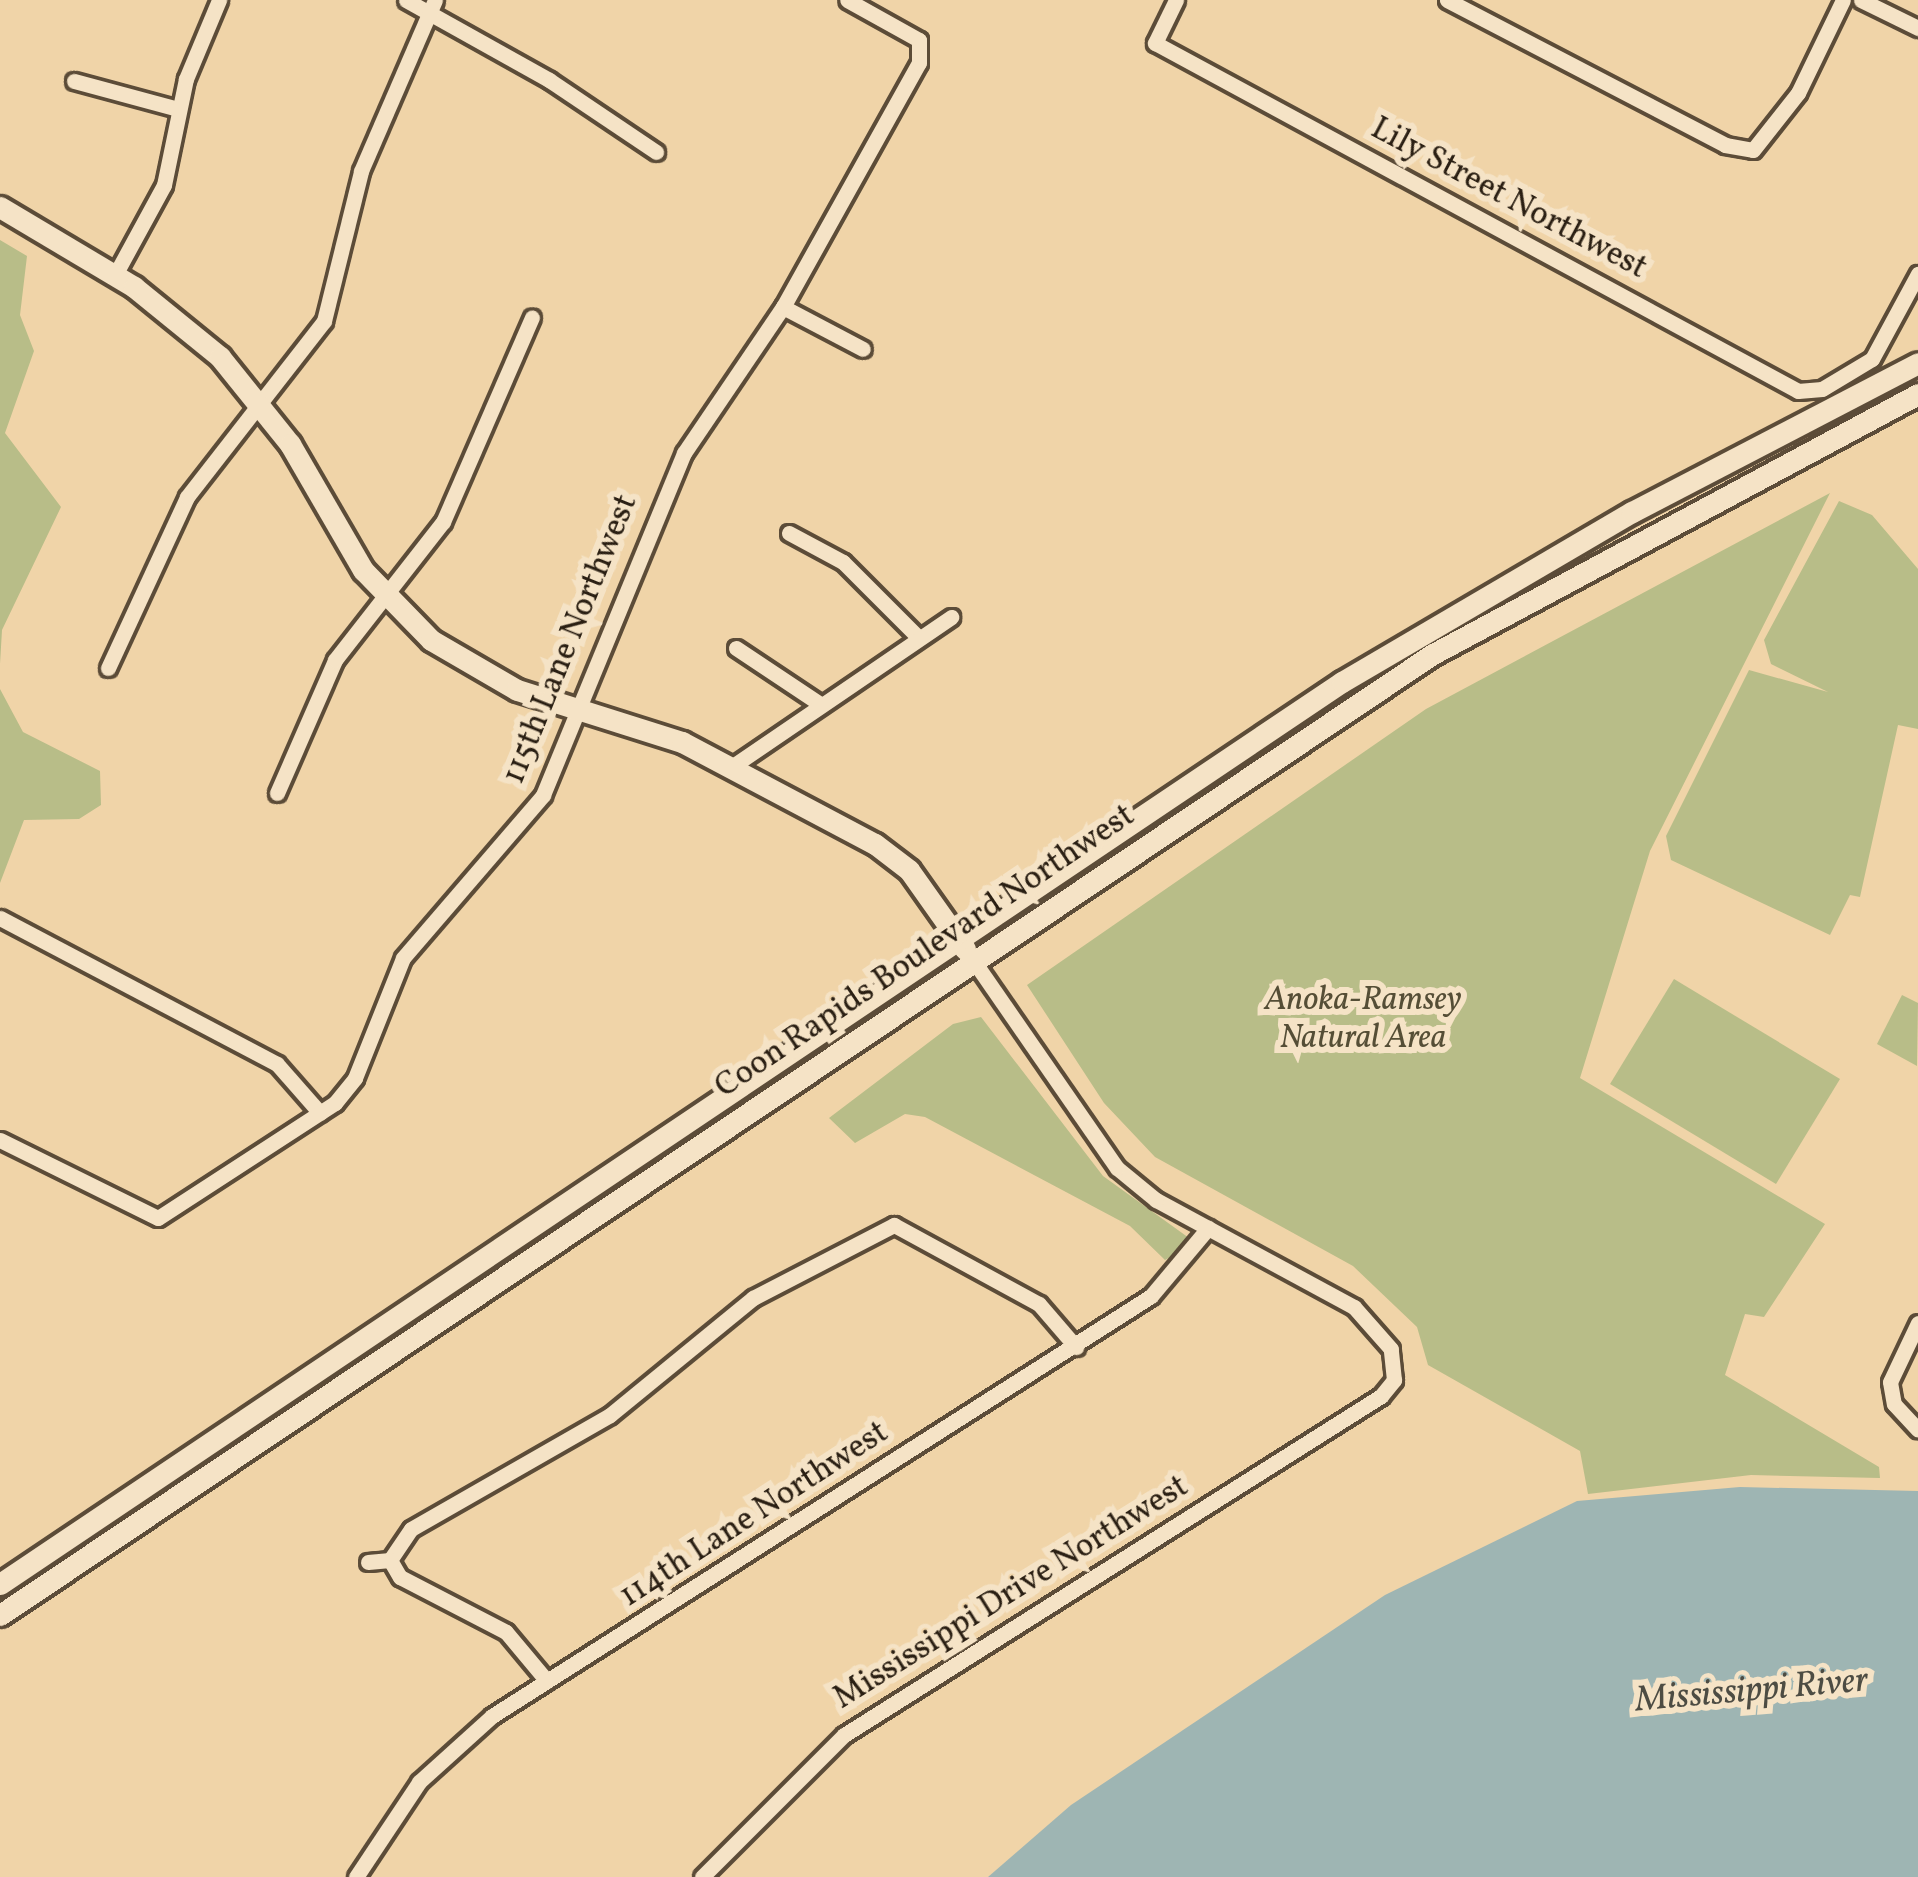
<!DOCTYPE html>
<html>
<head>
<meta charset="utf-8">
<style>
  body { margin:0 }
  #map { position:relative; width:1918px; height:1877px; overflow:hidden; background:#f0d4a8; font-family:Vollkorn,serif }
  div>[style] { position:absolute }
  .green>* { inset:0; background:#b8bd88 }
  .water>* { inset:0; background:#9eb5b3 }
  .roads { filter:drop-shadow(3px 0 #5c4c38) drop-shadow(-3px 0 #5c4c38) drop-shadow(0 3px #5c4c38) drop-shadow(0 -3px #5c4c38) }
  .street>* { height:15px; margin:-7.5px; padding:0 7.5px; transform-origin:7.5px; border-radius:7.5px; background:#f5e3c6 }
  .secondary>* { height:21px; margin:-10.5px; padding:0 10.5px; transform-origin:10.5px; border-radius:10.5px; background:#f5e3c6 }
  span { translate:-50% -50%; white-space:nowrap; text-align:center; line-height:1.15; -webkit-text-stroke:12px #f5e3c6; paint-order:stroke }
  .street-label { font-size:33px; color:#2a1f13 }
  .park-label { font-size:33px; color:#554e36; font-style:italic }
  .water-label { font-size:36px; color:#4d4c43; font-style:italic }
</style>
</head>
<body>
<div id="map">
  <div class="green">
    <i style="clip-path:polygon(0 240px,27px 256px,20px 315px,34px 351px,5px 433px,61px 507px,2px 630px,0 664px)"></i>
    <i style="clip-path:polygon(1830px 493px,1650px 851px,1580px 1078px,1825px 1224px,1764px 1317px,1745px 1314px,1725px 1375px,1879px 1467px,1880px 1478px,1751px 1475px,1588px 1494px,1580px 1451px,1428px 1365px,1417px 1327px,1353px 1266px,1155px 1157px,1104px 1103px,1027px 985px,1426px 709px)"></i>
    <i style="clip-path:polygon(1839px 501px,1872px 515px,1918px 569px,1918px 729px,1898px 725px,1860px 897px,1850px 895px,1830px 935px,1671px 860px,1666px 836px,1749px 670px,1828px 692px,1771px 664px,1764px 640px)"></i>
    <i style="clip-path:polygon(0 689px,23px 732px,100px 771px,101px 805px,79px 819px,24px 820px,0 883px)"></i>
    <i style="clip-path:polygon(1674px 979px,1840px 1079px,1776px 1184px,1610px 1084px)"></i>
    <i style="clip-path:polygon(1902px 995px,1918px 1003px,1917px 1066px,1877px 1044px)"></i>
    <i style="clip-path:polygon(981px 1017px,1103px 1176px,1189px 1238px,1181px 1251px,1165px 1260px,1130px 1226px,925px 1117px,905px 1114px,855px 1143px,829px 1118px,953px 1024px)"></i>
  </div>
  <div class="water">
    <i style="clip-path:polygon(1740px 1487px,1918px 1491px,1918px 1877px,988px 1877px,1071px 1805px,1385px 1595px,1577px 1501px)"></i>
  </div>
  <div class="roads">
    <div class="street">
      <i style="left:406px;top:0;width:164px;rotate:29.2deg"></i>
      <i style="left:549px;top:80px;width:129px;rotate:33.9deg"></i>
      <i style="left:1176px;top:0;width:48px;rotate:116deg"></i>
      <i style="left:1155px;top:43px;width:731px;rotate:28.42deg"></i>
      <i style="left:1798px;top:391px;width:24px;rotate:-5deg"></i>
      <i style="left:1822px;top:389px;width:58px;rotate:-31deg"></i>
      <i style="left:1872px;top:359px;width:97px;rotate:-61.6deg"></i>
      <i style="left:1447px;top:0;width:314px;rotate:27.5deg"></i>
      <i style="left:1725px;top:145px;width:28px;rotate:10deg"></i>
      <i style="left:1753px;top:150px;width:73px;rotate:-51.7deg"></i>
      <i style="left:1798px;top:93px;width:103px;rotate:-64.2deg"></i>
      <i style="left:1861px;top:0;width:64px;rotate:26.2deg"></i>
      <i style="left:74px;top:81px;width:108px;rotate:15.1deg"></i>
      <i style="left:115px;top:275px;width:102px;rotate:-61.4deg"></i>
      <i style="left:164px;top:185px;width:108px;rotate:-78.3deg"></i>
      <i style="left:186px;top:79px;width:86px;rotate:-67.3deg"></i>
      <i style="left:783px;top:307px;width:90px;rotate:27.7deg"></i>
      <i style="left:789px;top:533px;width:61px;rotate:28.2deg"></i>
      <i style="left:843px;top:562px;width:106px;rotate:45deg"></i>
      <i style="left:736px;top:648px;width:101px;rotate:33.7deg"></i>
      <i style="left:108px;top:668px;width:188px;rotate:-65.2deg"></i>
      <i style="left:187px;top:497px;width:223px;rotate:-52.1deg"></i>
      <i style="left:324px;top:321px;width:154px;rotate:-76.1deg"></i>
      <i style="left:361px;top:171px;width:186px;rotate:-66.6deg"></i>
      <i style="left:730px;top:768px;width:268px;rotate:-34.3deg"></i>
      <i style="left:277px;top:793px;width:145px;rotate:-66.4deg"></i>
      <i style="left:335px;top:660px;width:175px;rotate:-52deg"></i>
      <i style="left:443px;top:522px;width:223px;rotate:-66.5deg"></i>
      <i style="left:0;top:918px;width:313px;rotate:27.8deg"></i>
      <i style="left:277px;top:1064px;width:65px;rotate:48.7deg"></i>
      <i style="left:0;top:1140px;width:176px;rotate:26.3deg"></i>
      <i style="left:158px;top:1218px;width:211px;rotate:-33deg"></i>
      <i style="left:335px;top:1103px;width:32px;rotate:-51deg"></i>
      <i style="left:355px;top:1078px;width:129px;rotate:-68.2deg"></i>
      <i style="left:403px;top:958px;width:215px;rotate:-49.3deg"></i>
      <i style="left:543px;top:795px;width:370px;rotate:-67.6deg"></i>
      <i style="left:684px;top:453px;width:176px;rotate:-55.9deg"></i>
      <i style="left:783px;top:307px;width:279px;rotate:-60.9deg"></i>
      <i style="left:919px;top:63px;width:23px;rotate:-90deg"></i>
      <i style="left:919px;top:40px;width:82px;rotate:-150.9deg"></i>
      <i style="left:1918px;top:1323px;width:65px;rotate:115.4deg"></i>
      <i style="left:1890px;top:1382px;width:22px;rotate:80deg"></i>
      <i style="left:1894px;top:1404px;width:35px;rotate:47deg"></i>
      <i style="left:390px;top:1560px;width:37px;rotate:-56deg"></i>
      <i style="left:411px;top:1529px;width:229px;rotate:-29.8deg"></i>
      <i style="left:610px;top:1415px;width:185px;rotate:-39.3deg"></i>
      <i style="left:753px;top:1298px;width:159px;rotate:-27.4deg"></i>
      <i style="left:894px;top:1225px;width:165px;rotate:28.6deg"></i>
      <i style="left:1039px;top:1304px;width:57px;rotate:49.3deg"></i>
      <i style="left:390px;top:1560px;width:20px;rotate:60deg"></i>
      <i style="left:400px;top:1577px;width:119px;rotate:27.4deg"></i>
      <i style="left:506px;top:1632px;width:64px;rotate:50.1deg"></i>
      <i style="left:368px;top:1562px;width:22px;rotate:-5deg"></i>
      <i style="left:356px;top:1877px;width:114px;rotate:-56.4deg"></i>
      <i style="left:419px;top:1782px;width:98px;rotate:-42.1deg"></i>
      <i style="left:492px;top:1716px;width:781px;rotate:-32.51deg"></i>
      <i style="left:1151px;top:1296px;width:89px;rotate:-50deg"></i>
      <i style="left:702px;top:1877px;width:201px;rotate:-45deg"></i>
      <i style="left:844px;top:1735px;width:635px;rotate:-32.26deg"></i>
      <i style="left:1381px;top:1396px;width:21px;rotate:-51deg"></i>
      <i style="left:1394px;top:1380px;width:31px;rotate:-96deg"></i>
      <i style="left:1391px;top:1349px;width:56px;rotate:-131.4deg"></i>
      <i style="left:1354px;top:1307px;width:225px;rotate:-151.6deg"></i>
      <i style="left:1156px;top:1200px;width:50px;rotate:-140.6deg"></i>
      <i style="left:1117px;top:1168px;width:253px;rotate:-124.7deg"></i>
    </div>
    <div class="secondary">
      <i style="left:0;top:207px;width:156px;rotate:30.8deg"></i>
      <i style="left:134px;top:287px;width:111px;rotate:39.1deg"></i>
      <i style="left:220px;top:357px;width:112px;rotate:51.2deg"></i>
      <i style="left:290px;top:444px;width:146px;rotate:59.9deg"></i>
      <i style="left:363px;top:570px;width:98px;rotate:45.8deg"></i>
      <i style="left:431px;top:640px;width:99px;rotate:30.2deg"></i>
      <i style="left:517px;top:690px;width:173px;rotate:17.5deg"></i>
      <i style="left:682px;top:742px;width:218px;rotate:27.9deg"></i>
      <i style="left:875px;top:844px;width:43px;rotate:37.4deg"></i>
      <i style="left:909px;top:870px;width:97px;rotate:54.7deg"></i>
      <i style="left:0;top:1584px;width:1617px;rotate:-33.91deg"></i>
      <i style="left:1342px;top:682px;width:336px;rotate:-30.4deg"></i>
      <i style="left:1632px;top:512px;width:322px;rotate:-27.5deg"></i>
      <i style="left:0;top:1615px;width:1725px;rotate:-33.85deg"></i>
      <i style="left:1433px;top:654px;width:550px;rotate:-28.19deg"></i>
    </div>
  </div>
  <div class="street-label">
    <span style="left:1508px;top:200px;rotate:28deg">Lily Street Northwest</span>
    <span style="left:572px;top:640px;rotate:-68deg">115th Lane Northwest</span>
    <span style="left:926px;top:953px;rotate:-34deg">Coon Rapids Boulevard Northwest</span>
    <span style="left:755px;top:1516px;rotate:-33deg">114th Lane Northwest</span>
    <span style="left:1012px;top:1594px;rotate:-32deg">Mississippi Drive Northwest</span>
  </div>
  <div class="park-label">
    <span style="left:1363px;top:1021px">Anoka-Ramsey<br>Natural Area</span>
  </div>
  <div class="water-label">
    <span style="left:1752px;top:1692px;rotate:-5deg">Mississippi River</span>
  </div>
</div>
</body>
</html>
